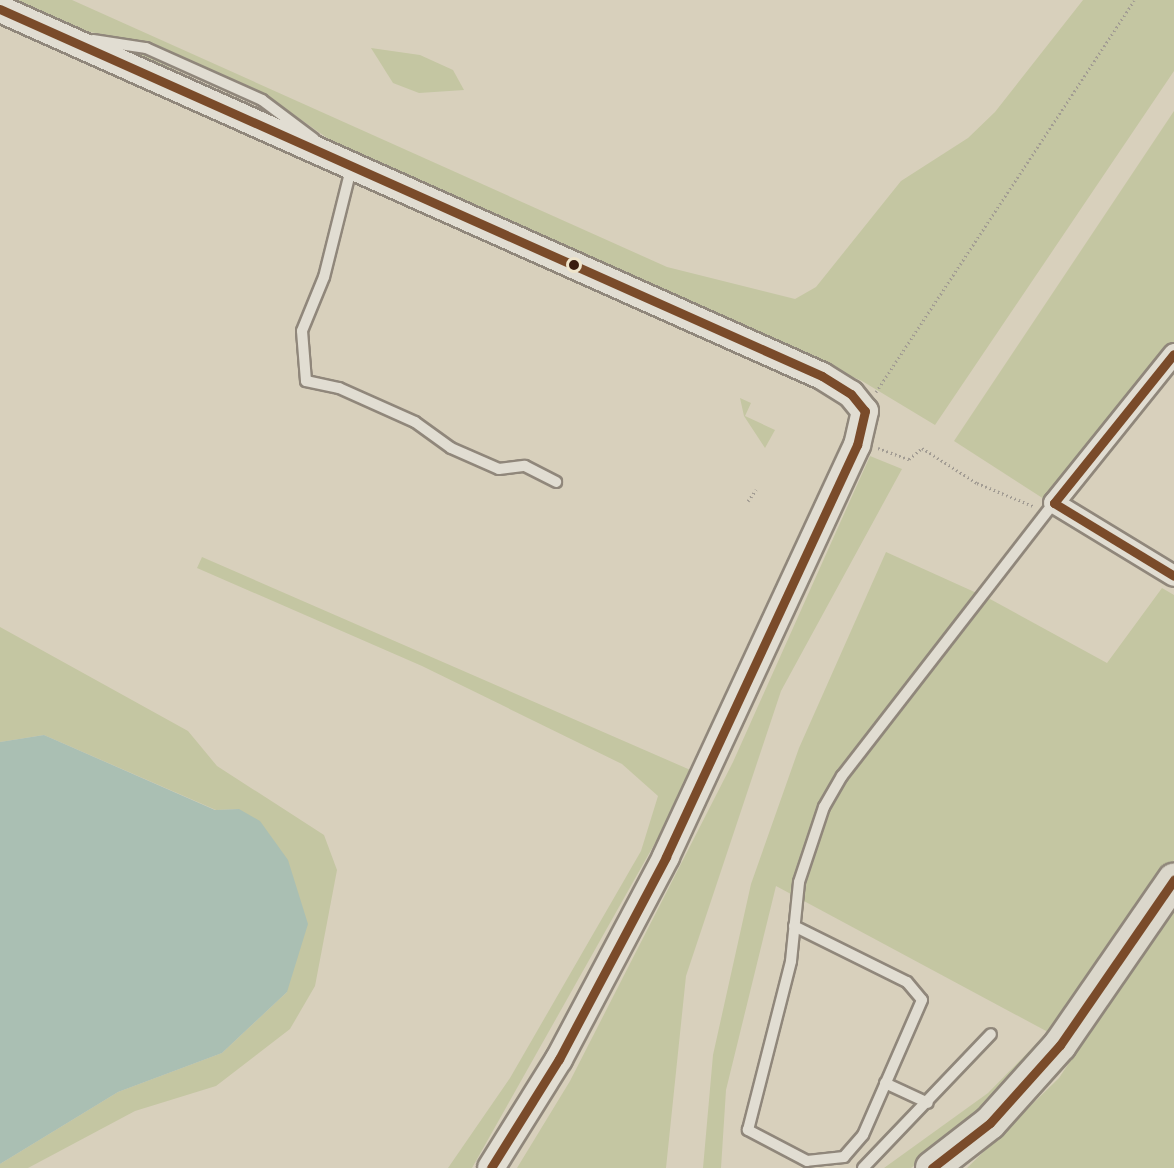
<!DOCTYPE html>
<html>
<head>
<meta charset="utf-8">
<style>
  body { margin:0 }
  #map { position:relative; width:1174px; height:1168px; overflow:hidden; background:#d8d0bc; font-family:"Gentium Book Plus",serif }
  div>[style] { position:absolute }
  .green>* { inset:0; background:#c4c6a2 }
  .water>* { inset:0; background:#aabfb3 }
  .path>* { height:3px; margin-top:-1.5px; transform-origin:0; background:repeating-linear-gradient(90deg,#a29c93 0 1.5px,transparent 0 4.5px) }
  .roads { filter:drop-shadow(2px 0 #90877b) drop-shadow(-2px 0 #90877b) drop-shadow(0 2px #90877b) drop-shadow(0 -2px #90877b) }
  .service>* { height:10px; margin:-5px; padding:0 5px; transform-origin:5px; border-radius:5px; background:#e1ddd2 }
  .minor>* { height:20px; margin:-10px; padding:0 10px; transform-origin:10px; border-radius:10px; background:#e1ddd2 }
  .tertiary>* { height:26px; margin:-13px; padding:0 13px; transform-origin:13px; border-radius:13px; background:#e1ddd2 }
  .primary>* { height:32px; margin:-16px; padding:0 16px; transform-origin:16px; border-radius:16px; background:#dbd7cb }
  .bus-1>* { height:9px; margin:-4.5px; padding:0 4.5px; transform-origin:4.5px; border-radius:4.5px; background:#7a4b2a }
  .dots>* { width:16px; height:16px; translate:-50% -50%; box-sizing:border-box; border:3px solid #eee4cb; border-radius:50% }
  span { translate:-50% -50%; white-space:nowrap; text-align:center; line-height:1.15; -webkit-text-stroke:4.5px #eee4cb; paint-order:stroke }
</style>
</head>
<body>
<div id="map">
  <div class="green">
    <i style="clip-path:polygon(8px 0,72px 0,667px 267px,795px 299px,816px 287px,901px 181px,968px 138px,995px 112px,1083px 0,1174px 0,1174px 71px,935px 425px,862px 381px,351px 155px,265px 94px,148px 42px,66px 28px)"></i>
    <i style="clip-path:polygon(371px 48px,420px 55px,453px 70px,464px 90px,419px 93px,393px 83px)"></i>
    <i style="clip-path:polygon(122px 51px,143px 54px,276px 119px)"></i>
    <i style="clip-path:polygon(1174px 111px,1174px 343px,1044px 499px,954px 441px)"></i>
    <i style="clip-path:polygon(740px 398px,751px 403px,745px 416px,775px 430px,765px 448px,744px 416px)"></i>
    <i style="clip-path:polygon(870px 456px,902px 469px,781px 691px,686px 976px,666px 1168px,517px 1168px,570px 1081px,733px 762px)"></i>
    <i style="clip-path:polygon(886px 552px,990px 599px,1107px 663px,1162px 588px,1174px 595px,1174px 860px,1053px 1036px,995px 1105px,911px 1168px,884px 1168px,988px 1093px,1048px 1032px,776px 886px,726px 1090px,721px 1168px,703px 1168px,713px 1055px,751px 884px,799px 748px)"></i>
    <i style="clip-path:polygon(202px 557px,695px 772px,472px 1168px,448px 1168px,510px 1078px,641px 851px,658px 796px,622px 764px,422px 666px,197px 568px)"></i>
    <i style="clip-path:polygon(0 627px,188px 731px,217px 766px,324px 835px,337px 870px,315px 986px,290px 1029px,216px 1086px,135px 1111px,28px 1168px,0 1168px,0 1164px,118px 1092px,222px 1053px,287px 992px,239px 809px,216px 810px,44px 735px,0 742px)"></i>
    <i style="clip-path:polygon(1174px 905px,1174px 1168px,967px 1168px,1059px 1078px)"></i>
  </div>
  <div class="water">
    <i style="clip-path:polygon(44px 735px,215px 810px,239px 809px,260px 821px,288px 860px,308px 924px,287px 992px,222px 1053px,118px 1092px,0 1164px,0 742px)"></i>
  </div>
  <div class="path">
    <i style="left:876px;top:392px;width:469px;rotate:-56.6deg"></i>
    <i style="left:878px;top:448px;width:33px;rotate:20deg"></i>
    <i style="left:909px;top:459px;width:17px;rotate:-40deg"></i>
    <i style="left:922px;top:448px;width:65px;rotate:32.5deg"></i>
    <i style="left:977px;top:483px;width:61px;rotate:22.3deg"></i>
    <i style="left:748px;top:501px;width:14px;rotate:-54deg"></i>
  </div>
  <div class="roads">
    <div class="service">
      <i style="left:93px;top:40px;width:54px;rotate:8.6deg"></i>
      <i style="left:146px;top:48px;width:127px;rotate:24.1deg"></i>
      <i style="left:262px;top:100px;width:65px;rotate:36.9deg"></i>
      <i style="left:352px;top:165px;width:115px;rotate:104deg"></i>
      <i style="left:324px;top:277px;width:58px;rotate:112.2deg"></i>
      <i style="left:302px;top:331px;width:50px;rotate:85.4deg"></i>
      <i style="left:306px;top:381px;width:34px;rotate:12deg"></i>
      <i style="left:339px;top:388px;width:83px;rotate:24.1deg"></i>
      <i style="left:415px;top:422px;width:44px;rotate:35.8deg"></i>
      <i style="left:451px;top:448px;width:52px;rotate:23.6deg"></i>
      <i style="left:499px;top:469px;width:26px;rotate:-7deg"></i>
      <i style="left:525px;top:466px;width:35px;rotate:27deg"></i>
      <i style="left:794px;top:926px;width:126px;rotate:26.4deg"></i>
      <i style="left:907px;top:982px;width:23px;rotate:50deg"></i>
      <i style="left:922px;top:1000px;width:147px;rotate:113.6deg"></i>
      <i style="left:863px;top:1135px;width:29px;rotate:131deg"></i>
      <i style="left:844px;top:1157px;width:37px;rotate:174deg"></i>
      <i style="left:807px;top:1161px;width:67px;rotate:-152.3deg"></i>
      <i style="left:748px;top:1130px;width:174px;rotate:-75.7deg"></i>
      <i style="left:791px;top:961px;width:79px;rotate:-84.2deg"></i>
      <i style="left:799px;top:882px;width:79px;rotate:-71.6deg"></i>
      <i style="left:824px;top:807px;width:36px;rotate:-60deg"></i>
      <i style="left:842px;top:776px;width:346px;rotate:-52.2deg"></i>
      <i style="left:885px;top:1083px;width:47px;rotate:24.9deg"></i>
      <i style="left:863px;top:1168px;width:185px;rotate:-46.3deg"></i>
    </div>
    <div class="minor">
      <i style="left:1174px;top:354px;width:191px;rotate:128.8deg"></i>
      <i style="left:1054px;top:503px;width:140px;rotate:31.3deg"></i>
    </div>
    <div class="tertiary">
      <i style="left:0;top:9px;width:900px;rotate:24.06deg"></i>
      <i style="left:822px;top:376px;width:34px;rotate:32deg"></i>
      <i style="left:851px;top:394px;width:22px;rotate:51deg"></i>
      <i style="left:865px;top:411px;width:35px;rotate:103deg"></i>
      <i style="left:857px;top:445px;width:454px;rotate:114.9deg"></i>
      <i style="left:666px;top:857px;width:229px;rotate:117.9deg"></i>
      <i style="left:559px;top:1059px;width:128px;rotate:122deg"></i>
    </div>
    <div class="primary">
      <i style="left:932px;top:1168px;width:73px;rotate:-37.8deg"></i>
      <i style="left:990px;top:1123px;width:105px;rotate:-48.1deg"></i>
      <i style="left:1060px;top:1045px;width:201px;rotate:-55.4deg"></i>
    </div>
  </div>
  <div class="bus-1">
    <i style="left:0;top:9px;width:900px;rotate:24.06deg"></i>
    <i style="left:822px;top:376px;width:34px;rotate:32deg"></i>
    <i style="left:851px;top:394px;width:22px;rotate:51deg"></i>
    <i style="left:865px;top:411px;width:35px;rotate:103deg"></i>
    <i style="left:857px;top:445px;width:454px;rotate:114.9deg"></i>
    <i style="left:666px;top:857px;width:229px;rotate:117.9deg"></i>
    <i style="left:559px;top:1059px;width:128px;rotate:122deg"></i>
    <i style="left:1054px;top:503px;width:191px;rotate:-51.2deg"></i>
    <i style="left:1054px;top:503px;width:140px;rotate:31.3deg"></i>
    <i style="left:932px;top:1168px;width:73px;rotate:-37.8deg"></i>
    <i style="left:990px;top:1123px;width:105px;rotate:-48.1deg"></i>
    <i style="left:1060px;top:1045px;width:201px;rotate:-55.4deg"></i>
  </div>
  <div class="dots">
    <i style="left:574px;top:265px;background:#391c0e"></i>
  </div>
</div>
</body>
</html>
